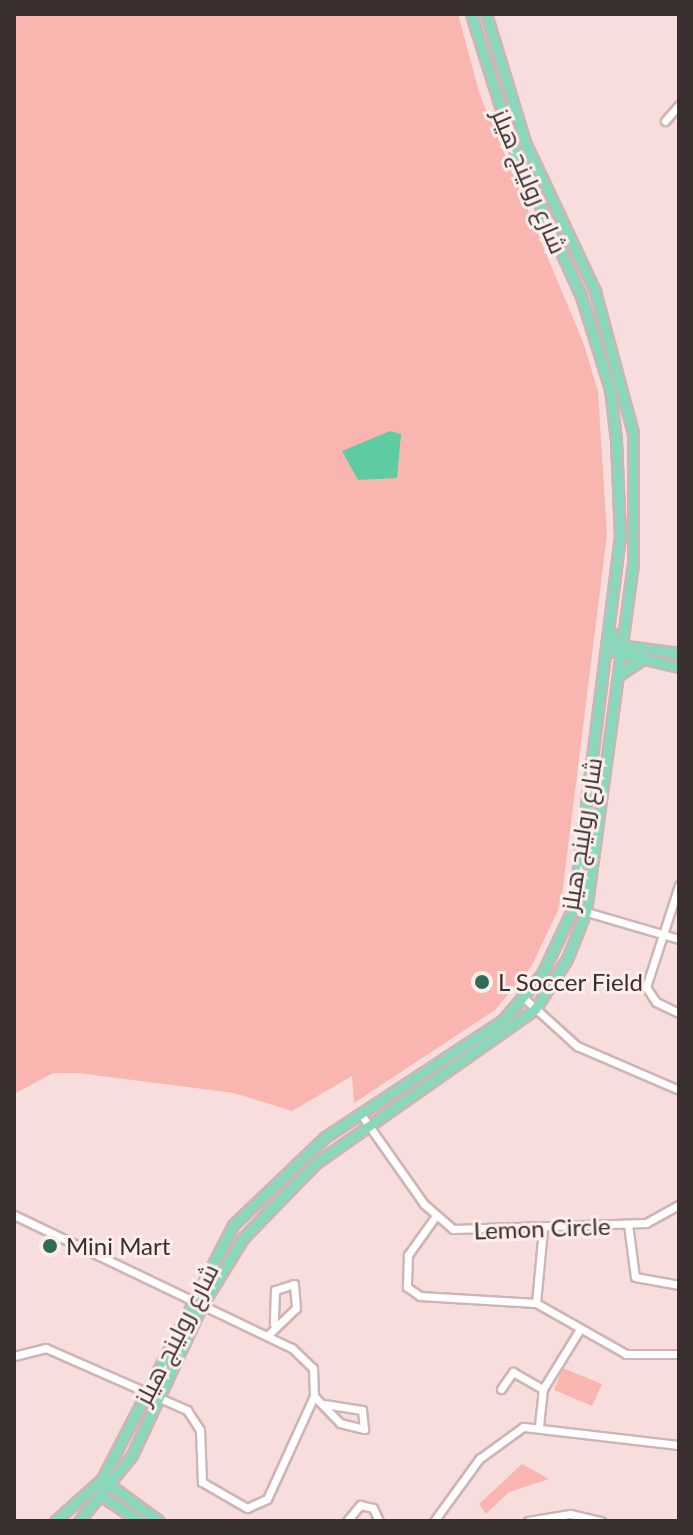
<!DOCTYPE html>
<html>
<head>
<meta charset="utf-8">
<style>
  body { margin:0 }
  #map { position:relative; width:693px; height:1535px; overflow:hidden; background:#f7dedc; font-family:Lato,Cairo,sans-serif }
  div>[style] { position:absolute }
  .green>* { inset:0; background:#f9b6b0 }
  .water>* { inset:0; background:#5fcba1 }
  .roads { filter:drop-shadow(2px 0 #cdb5b3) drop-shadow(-2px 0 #cdb5b3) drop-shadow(0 2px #cdb5b3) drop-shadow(0 -2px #cdb5b3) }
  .minor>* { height:7px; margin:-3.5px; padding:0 3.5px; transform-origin:3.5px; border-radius:3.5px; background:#fff }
  .major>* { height:9px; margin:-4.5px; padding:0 4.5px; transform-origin:4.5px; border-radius:4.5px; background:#89d8bc }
  .dots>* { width:22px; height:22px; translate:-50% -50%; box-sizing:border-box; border:4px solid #fdeeec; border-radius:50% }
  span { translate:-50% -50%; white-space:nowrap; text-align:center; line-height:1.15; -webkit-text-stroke:6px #fdeeec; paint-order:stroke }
  .street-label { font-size:24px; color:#392f2e }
  .poi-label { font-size:24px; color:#392f2e }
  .left { translate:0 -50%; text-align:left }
  .frame { position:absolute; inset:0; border:16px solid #392f2e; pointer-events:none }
</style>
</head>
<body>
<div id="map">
  <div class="green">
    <i style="clip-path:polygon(14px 14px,458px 14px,480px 95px,583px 342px,598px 391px,607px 535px,561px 904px,531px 967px,495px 1010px,354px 1103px,352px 1076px,292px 1111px,234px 1093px,78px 1073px,53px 1073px,14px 1094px)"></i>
    <i style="clip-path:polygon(563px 1368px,602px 1384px,592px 1406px,554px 1390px)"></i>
    <i style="clip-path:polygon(522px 1464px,549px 1479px,509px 1492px,486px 1514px,479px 1504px)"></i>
  </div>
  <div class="water">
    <i style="clip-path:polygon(390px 431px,401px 434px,397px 478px,358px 480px,342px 451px)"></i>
  </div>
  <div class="roads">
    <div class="minor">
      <i style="left:665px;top:121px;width:21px;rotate:-49deg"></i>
      <i style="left:679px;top:885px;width:107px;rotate:107.9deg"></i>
      <i style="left:646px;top:987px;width:18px;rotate:56deg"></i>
      <i style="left:656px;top:1002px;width:25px;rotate:26deg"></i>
      <i style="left:573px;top:908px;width:110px;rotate:16.3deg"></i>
      <i style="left:524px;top:998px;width:72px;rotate:42.2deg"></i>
      <i style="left:577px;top:1046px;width:111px;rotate:23.3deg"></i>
      <i style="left:360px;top:1113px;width:111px;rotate:54.9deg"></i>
      <i style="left:424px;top:1204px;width:38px;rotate:41deg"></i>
      <i style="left:453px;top:1229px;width:193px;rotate:-1.8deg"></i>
      <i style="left:646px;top:1223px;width:38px;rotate:-29deg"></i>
      <i style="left:14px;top:1215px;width:308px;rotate:25.6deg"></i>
      <i style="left:292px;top:1348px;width:29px;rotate:44deg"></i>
      <i style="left:313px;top:1368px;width:28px;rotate:88deg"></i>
      <i style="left:314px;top:1396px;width:113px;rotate:114.5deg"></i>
      <i style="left:267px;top:1499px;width:22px;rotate:156deg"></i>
      <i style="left:247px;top:1508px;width:52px;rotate:-150deg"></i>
      <i style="left:202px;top:1482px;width:52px;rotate:-92.2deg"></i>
      <i style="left:200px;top:1430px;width:24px;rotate:-123deg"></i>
      <i style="left:187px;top:1410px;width:154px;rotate:-156.3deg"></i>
      <i style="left:46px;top:1348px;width:33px;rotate:166deg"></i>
      <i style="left:435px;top:1217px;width:47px;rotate:125.4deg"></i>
      <i style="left:408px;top:1255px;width:32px;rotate:92deg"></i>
      <i style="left:407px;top:1287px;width:16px;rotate:35deg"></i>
      <i style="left:420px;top:1296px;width:116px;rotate:3.5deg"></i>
      <i style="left:536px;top:1303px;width:103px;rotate:29.5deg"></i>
      <i style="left:626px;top:1354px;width:53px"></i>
      <i style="left:628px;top:1224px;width:53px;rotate:82.5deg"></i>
      <i style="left:635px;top:1277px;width:45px;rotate:10.3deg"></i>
      <i style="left:536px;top:1303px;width:74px;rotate:-84.6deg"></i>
      <i style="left:267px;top:1336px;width:40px;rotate:-44deg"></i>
      <i style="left:296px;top:1308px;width:24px;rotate:-95deg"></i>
      <i style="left:294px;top:1284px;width:20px;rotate:162deg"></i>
      <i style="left:275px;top:1290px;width:34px;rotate:92deg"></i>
      <i style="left:501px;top:1389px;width:21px;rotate:-55deg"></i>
      <i style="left:513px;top:1372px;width:34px;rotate:30deg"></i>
      <i style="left:314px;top:1396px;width:37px;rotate:46deg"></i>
      <i style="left:340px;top:1423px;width:25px;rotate:14deg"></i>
      <i style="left:364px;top:1429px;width:19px;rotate:-96deg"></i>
      <i style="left:362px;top:1410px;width:37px;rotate:-171deg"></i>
      <i style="left:539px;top:1426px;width:37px;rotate:-84deg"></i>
      <i style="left:543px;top:1389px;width:70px;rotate:-58.3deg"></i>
      <i style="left:347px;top:1521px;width:21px;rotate:-51deg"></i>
      <i style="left:360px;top:1505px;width:13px;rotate:13deg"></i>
      <i style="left:373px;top:1508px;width:14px;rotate:65deg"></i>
      <i style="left:434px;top:1521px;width:77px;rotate:-54deg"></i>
      <i style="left:479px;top:1459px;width:54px;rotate:-36deg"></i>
      <i style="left:523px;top:1427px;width:157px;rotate:6.6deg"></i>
      <i style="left:528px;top:1521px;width:43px;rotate:-9.5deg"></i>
      <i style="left:570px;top:1514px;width:32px;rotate:13deg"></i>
    </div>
    <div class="major">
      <i style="left:612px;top:633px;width:19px;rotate:81deg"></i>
      <i style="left:615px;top:652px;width:66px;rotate:13.2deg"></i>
      <i style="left:619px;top:645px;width:61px;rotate:7.6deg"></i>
      <i style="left:619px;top:675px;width:30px;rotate:-34deg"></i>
      <i style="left:107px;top:1483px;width:64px;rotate:36.2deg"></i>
      <i style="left:100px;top:1495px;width:47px;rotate:33.7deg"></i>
      <i style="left:55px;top:1521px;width:63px;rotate:-41.8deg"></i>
      <i style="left:102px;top:1479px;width:286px;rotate:-62.7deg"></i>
      <i style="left:233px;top:1225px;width:127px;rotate:-43.7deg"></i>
      <i style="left:325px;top:1137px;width:213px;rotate:-33.3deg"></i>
      <i style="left:503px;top:1020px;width:60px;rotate:-49.7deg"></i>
      <i style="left:542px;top:974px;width:73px;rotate:-64.8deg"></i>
      <i style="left:573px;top:908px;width:375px;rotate:-82.8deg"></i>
      <i style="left:620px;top:536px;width:96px;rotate:-92.4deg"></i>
      <i style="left:616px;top:440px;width:51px;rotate:-96.7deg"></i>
      <i style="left:610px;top:389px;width:97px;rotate:-107.3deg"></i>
      <i style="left:581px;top:296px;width:167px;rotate:-114.4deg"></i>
      <i style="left:512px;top:144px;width:136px;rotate:-107.5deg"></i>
      <i style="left:79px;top:1521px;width:85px;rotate:-51.2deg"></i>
      <i style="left:132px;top:1455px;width:166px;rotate:-65deg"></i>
      <i style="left:202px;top:1305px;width:79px;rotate:-58.5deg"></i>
      <i style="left:243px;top:1238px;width:105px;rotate:-45.8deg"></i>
      <i style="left:316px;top:1163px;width:268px;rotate:-35.1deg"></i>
      <i style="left:535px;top:1009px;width:59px;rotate:-57.4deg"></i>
      <i style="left:567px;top:959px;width:52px;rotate:-68.4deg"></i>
      <i style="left:586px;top:911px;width:349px;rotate:-82.3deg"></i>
      <i style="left:633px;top:565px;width:132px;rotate:-90deg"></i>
      <i style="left:633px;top:433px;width:147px;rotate:-105deg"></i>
      <i style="left:595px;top:291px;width:165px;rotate:-115.2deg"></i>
      <i style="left:525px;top:142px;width:134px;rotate:-106.9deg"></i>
    </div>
  </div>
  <div class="dots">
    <i style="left:482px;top:982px;background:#316b55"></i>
    <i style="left:50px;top:1246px;background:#316b55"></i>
  </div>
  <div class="street-label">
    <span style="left:530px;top:181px;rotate:67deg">شارع رولينج هيلز</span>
    <span style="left:581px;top:834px;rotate:-81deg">شارع رولينج هيلز</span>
    <span style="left:542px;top:1228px;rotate:-2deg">Lemon Circle</span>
    <span style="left:176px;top:1334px;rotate:-63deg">شارع رولينج هيلز</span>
  </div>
  <div class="poi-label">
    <span class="left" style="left:498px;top:982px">L Soccer Field</span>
    <span class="left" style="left:66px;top:1246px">Mini Mart</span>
  </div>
  <div class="frame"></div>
</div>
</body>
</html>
